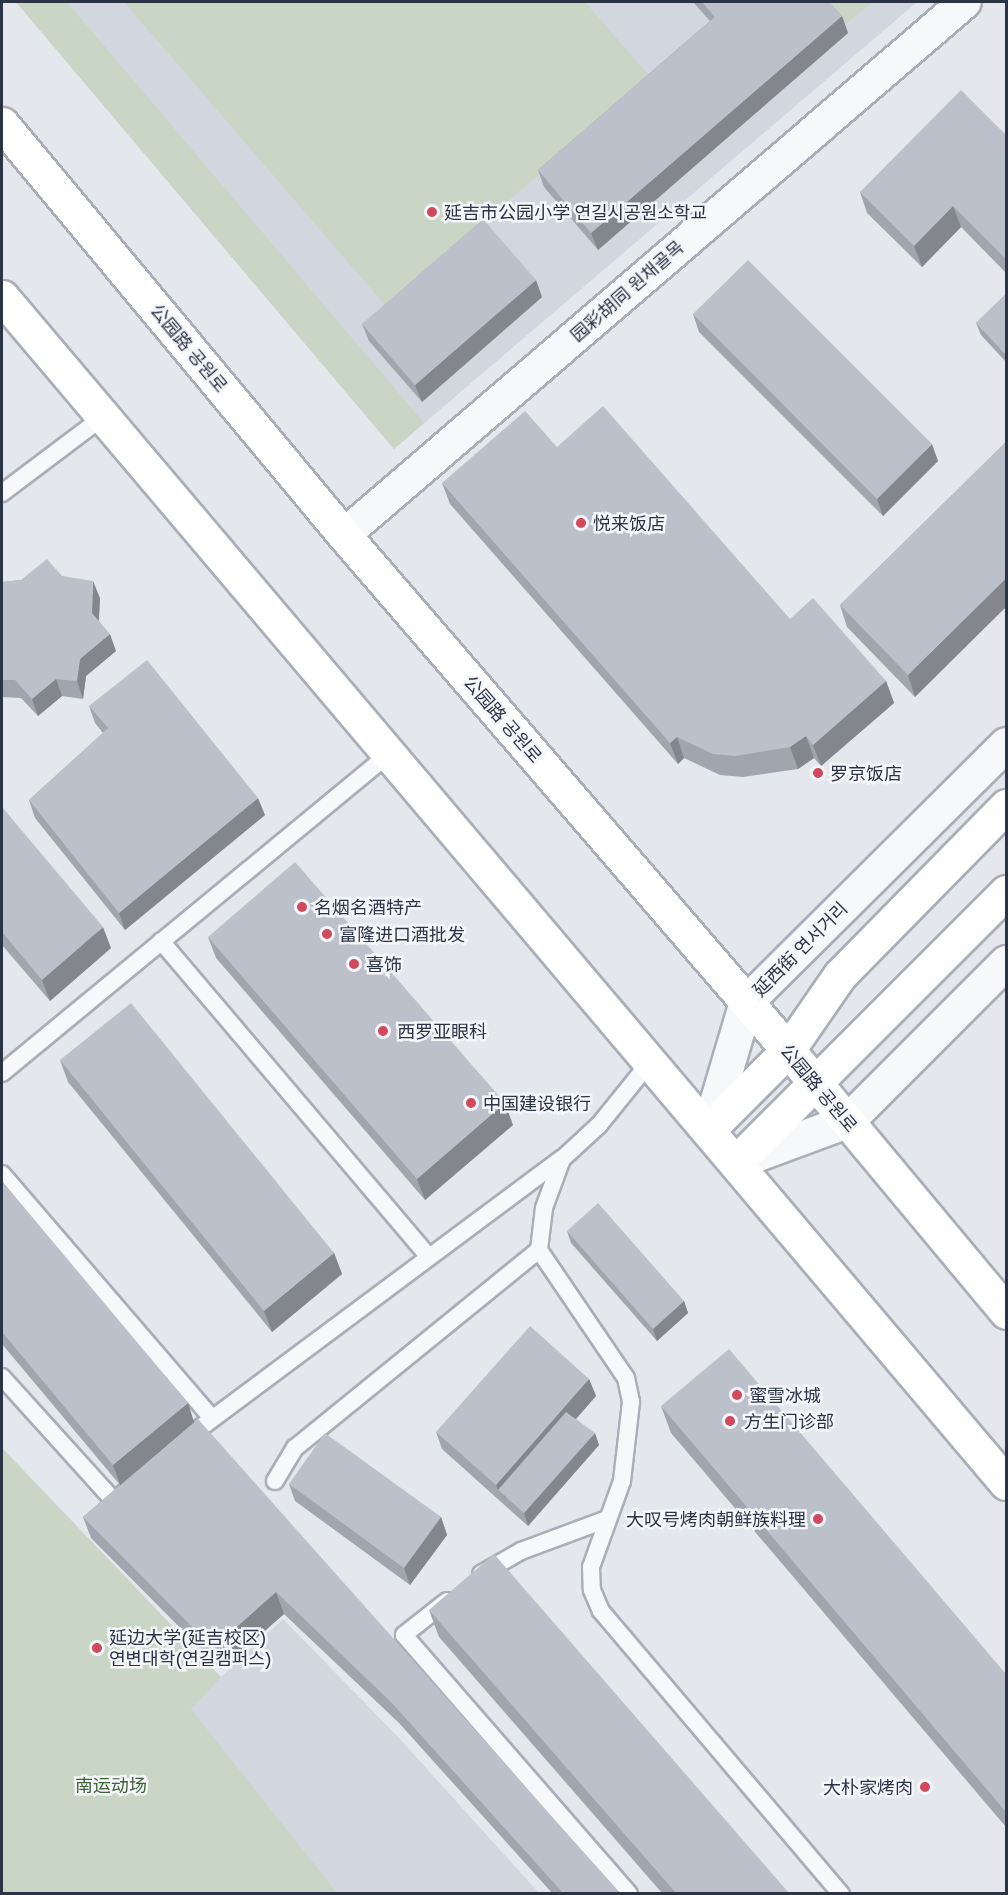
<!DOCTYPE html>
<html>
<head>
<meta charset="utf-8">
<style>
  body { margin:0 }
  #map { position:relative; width:1008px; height:1895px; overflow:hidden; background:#e4e7ec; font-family:"Golos Text","Noto Sans SC","Noto Sans KR",sans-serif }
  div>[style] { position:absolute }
  .built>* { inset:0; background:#d2d6de }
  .green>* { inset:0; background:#c9d6c5 }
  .roads { filter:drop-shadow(2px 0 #a9aeb7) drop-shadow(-2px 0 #a9aeb7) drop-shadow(0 2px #a9aeb7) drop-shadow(0 -2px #a9aeb7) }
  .service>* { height:16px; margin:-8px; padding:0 8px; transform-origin:8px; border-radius:8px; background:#f7f8fa }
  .minor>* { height:32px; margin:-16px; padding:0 16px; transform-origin:16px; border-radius:16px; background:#f7f8fa }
  .tertiary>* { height:33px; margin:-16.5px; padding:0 16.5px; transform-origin:16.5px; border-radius:16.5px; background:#f7f8fa }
  .secondary>* { height:33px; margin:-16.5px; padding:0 16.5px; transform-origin:16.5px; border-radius:16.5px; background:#fff }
  .primary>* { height:33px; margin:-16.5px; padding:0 16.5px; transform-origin:16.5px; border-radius:16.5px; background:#fff }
  .wall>* { inset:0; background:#a1a5ae }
  .shaded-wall>* { inset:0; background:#83868d }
  .building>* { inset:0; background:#bbc0ca }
  .dots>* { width:16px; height:16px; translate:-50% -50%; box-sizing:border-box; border:3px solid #f4f6f9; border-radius:50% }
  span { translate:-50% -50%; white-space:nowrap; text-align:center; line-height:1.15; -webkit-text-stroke:5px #f4f6f9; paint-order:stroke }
  .poi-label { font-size:18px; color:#2b3445 }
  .left { translate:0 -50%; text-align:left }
  .right { translate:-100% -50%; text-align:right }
  .street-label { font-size:18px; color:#2b3445 }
  .park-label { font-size:18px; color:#3f6138 }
  .frame { position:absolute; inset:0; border:3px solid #2b3445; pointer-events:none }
</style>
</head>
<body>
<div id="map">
  <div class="built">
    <i style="clip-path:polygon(16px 2px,917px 2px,394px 449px)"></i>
    <i style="clip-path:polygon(2px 1448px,221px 1677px,283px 1619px,399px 1738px,539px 1893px,2px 1893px)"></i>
  </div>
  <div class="green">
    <i style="clip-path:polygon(16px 2px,67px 2px,424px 423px,394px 449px)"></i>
    <i style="clip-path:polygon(124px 2px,585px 2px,652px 79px,385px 305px)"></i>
    <i style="clip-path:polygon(827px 2px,873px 2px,846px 24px)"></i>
    <i style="clip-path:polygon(2px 1448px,221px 1677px,191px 1709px,337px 1893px,2px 1893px)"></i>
  </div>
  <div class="roads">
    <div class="service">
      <i style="left:2px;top:493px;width:126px;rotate:-37deg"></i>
      <i style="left:161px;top:941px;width:414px;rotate:49.7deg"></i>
      <i style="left:650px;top:1062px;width:81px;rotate:129deg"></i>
      <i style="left:599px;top:1125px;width:50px;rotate:137.4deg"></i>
      <i style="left:562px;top:1159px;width:52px;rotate:110.2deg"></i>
      <i style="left:544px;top:1208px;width:42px;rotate:96.8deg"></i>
      <i style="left:539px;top:1250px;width:155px;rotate:55.8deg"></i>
      <i style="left:626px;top:1378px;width:25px;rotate:78deg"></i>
      <i style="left:631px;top:1402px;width:80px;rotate:96.5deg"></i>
      <i style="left:622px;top:1481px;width:91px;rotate:109.8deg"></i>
      <i style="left:591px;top:1567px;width:23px;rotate:88deg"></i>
      <i style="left:592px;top:1590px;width:23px;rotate:67deg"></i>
      <i style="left:601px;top:1611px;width:371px;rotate:49.7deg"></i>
      <i style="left:2px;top:1073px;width:502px;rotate:-39.5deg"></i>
      <i style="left:2px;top:1174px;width:321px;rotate:49.3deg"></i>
      <i style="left:2px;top:1377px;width:167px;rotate:47.9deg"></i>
      <i style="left:114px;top:1501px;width:14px;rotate:-39deg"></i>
      <i style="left:188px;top:1437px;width:465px;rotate:-36.7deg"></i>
      <i style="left:275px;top:1481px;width:39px;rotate:-59deg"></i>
      <i style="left:295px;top:1448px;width:314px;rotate:-39.1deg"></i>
      <i style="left:481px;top:1574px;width:46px;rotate:-29.9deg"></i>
      <i style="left:521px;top:1551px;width:92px;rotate:-20.4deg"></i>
      <i style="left:447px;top:1601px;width:55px;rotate:141.7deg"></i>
      <i style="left:404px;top:1635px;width:343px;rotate:49deg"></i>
    </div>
    <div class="minor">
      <i style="left:344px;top:535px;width:818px;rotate:-40.64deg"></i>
    </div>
    <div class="tertiary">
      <i style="left:708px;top:1130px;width:134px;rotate:-73.5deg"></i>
      <i style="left:746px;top:1002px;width:366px;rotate:-44.8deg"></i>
      <i style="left:736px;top:1162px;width:118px;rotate:-20.3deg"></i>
      <i style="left:847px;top:1121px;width:225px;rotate:-45deg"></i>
    </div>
    <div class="secondary">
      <i style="left:708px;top:1130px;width:113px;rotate:-45deg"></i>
      <i style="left:788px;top:1050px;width:91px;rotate:-55.3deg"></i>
      <i style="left:840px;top:975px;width:237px;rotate:-45.5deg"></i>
      <i style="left:736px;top:1162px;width:382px;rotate:-45deg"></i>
    </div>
    <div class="primary">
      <i style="left:2px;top:124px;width:535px;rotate:50.24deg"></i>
      <i style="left:344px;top:535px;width:680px;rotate:49.23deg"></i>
      <i style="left:788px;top:1050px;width:341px;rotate:50.2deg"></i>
      <i style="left:2px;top:297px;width:1554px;rotate:49.75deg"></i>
    </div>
  </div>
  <div class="wall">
    <i style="clip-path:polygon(693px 2px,829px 2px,842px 16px,848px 33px,598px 250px,544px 187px,538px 170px,710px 21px)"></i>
    <i style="clip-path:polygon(1006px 135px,1006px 273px,961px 227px,922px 267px,867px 213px,860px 192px)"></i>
    <i style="clip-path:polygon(1006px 294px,1006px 362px,981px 335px,976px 323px)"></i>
    <i style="clip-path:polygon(542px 297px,422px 402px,369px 341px,362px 324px)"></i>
    <i style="clip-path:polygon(693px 314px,938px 461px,883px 516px,699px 332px)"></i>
    <i style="clip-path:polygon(1006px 442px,915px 697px,847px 627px,840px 605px)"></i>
    <i style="clip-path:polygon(442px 483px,790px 619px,886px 681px,894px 703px,821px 766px,814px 758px,798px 769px,743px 777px,720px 775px,684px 758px,678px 764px,450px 504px)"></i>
    <i style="clip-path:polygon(62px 576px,100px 598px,99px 621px,116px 651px,86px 676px,83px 699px,62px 696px,38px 716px,21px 698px,2px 697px,2px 582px)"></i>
    <i style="clip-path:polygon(89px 706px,265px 815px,125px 930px,35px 818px,29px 800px,103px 733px,95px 723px)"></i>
    <i style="clip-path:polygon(2px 807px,111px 948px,50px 1001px,2px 945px)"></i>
    <i style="clip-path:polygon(208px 937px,513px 1125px,425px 1200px,216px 958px)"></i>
    <i style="clip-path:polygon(60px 1060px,334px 1253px,342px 1274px,272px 1332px,68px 1082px)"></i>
    <i style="clip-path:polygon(2px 1181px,194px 1422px,620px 1893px,552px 1893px,399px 1723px,284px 1614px,221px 1669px,91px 1538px,83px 1517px,120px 1485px,2px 1344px)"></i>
    <i style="clip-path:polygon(567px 1231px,684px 1301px,688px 1313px,657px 1341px,571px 1243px)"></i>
    <i style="clip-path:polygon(589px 1379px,596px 1396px,576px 1419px,599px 1445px,528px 1526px,442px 1449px,436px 1432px)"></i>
    <i style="clip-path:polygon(661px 1406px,1006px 1674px,1006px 1827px,671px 1433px)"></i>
    <i style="clip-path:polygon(289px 1484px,441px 1517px,447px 1535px,410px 1585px,295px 1501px)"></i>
    <i style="clip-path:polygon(429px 1610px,789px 1893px,662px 1893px,439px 1637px)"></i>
  </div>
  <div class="shaded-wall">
    <i style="clip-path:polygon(842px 16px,848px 33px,598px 250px,591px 233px)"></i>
    <i style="clip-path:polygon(953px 206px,961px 227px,922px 267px,914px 246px)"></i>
    <i style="clip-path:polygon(536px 280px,542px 297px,422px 402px,415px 385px)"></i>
    <i style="clip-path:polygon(932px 444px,938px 461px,883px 516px,877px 499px)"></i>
    <i style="clip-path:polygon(1006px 578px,1006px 607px,915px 697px,908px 675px)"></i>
    <i style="clip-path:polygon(93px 581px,100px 598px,98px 630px,92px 613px)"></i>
    <i style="clip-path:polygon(110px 634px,116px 651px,86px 676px,83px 699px,77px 681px,80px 659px)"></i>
    <i style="clip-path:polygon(56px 679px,62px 696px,38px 716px,32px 699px)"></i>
    <i style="clip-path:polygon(886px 681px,894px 703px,821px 766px,813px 745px)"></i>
    <i style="clip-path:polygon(806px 736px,814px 758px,798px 769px,790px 747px)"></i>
    <i style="clip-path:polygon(677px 737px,684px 758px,678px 764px,670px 743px)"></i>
    <i style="clip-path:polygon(258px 798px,265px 815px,125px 930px,119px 913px)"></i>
    <i style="clip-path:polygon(103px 927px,111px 948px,50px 1001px,42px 980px)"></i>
    <i style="clip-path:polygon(505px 1103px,513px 1125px,425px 1200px,417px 1179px)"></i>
    <i style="clip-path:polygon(334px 1253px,342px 1274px,272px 1332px,264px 1311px)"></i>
    <i style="clip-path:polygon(684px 1301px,688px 1313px,657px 1341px,653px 1329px)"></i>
    <i style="clip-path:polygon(589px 1379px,596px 1396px,506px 1498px,498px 1490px,496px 1485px)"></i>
    <i style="clip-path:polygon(188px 1403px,195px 1425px,121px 1487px,113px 1465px)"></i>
    <i style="clip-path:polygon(595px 1433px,599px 1445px,528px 1526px,524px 1513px)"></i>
    <i style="clip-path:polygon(441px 1517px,447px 1535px,410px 1585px,404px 1568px)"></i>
    <i style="clip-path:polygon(276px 1592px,284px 1614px,221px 1669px,213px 1648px)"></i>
  </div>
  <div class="building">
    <i style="clip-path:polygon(702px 2px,829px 2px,842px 16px,591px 233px,538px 170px,715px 17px)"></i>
    <i style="clip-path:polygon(961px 90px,1006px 135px,1006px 259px,953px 206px,914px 246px,860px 192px)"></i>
    <i style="clip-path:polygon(483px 219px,536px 280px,415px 385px,362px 324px)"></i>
    <i style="clip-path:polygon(748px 260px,932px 444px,877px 499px,693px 314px)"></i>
    <i style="clip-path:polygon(1006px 294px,1006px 355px,976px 323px)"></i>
    <i style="clip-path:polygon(603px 406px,790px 619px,813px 598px,886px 681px,813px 745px,806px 736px,790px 747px,735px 756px,713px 754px,677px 737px,670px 743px,442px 483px,525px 411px,557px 447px)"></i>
    <i style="clip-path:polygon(1006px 442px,1006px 578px,908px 675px,840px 605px)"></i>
    <i style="clip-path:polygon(47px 559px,62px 576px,93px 581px,92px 613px,110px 634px,80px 659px,77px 681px,56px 679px,32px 699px,15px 680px,2px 680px,2px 582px,21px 580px)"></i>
    <i style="clip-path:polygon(147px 660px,258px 798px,119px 913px,29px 800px,108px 728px,89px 706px)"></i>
    <i style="clip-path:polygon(2px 807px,103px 927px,42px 980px,2px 932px)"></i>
    <i style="clip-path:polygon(295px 862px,505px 1103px,417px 1179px,208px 937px)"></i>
    <i style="clip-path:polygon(131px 1003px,334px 1253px,264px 1311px,60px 1060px)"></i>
    <i style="clip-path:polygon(2px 1181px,188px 1403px,113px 1465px,2px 1332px)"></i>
    <i style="clip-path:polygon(598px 1203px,684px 1301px,653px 1329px,567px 1231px)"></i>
    <i style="clip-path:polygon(530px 1326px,589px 1379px,496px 1485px,436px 1432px)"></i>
    <i style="clip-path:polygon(729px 1349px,1006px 1674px,1006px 1812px,661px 1406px)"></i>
    <i style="clip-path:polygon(566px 1412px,595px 1433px,524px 1513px,498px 1490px)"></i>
    <i style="clip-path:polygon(198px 1419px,620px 1893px,563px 1893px,391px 1702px,276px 1592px,213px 1648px,83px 1517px)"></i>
    <i style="clip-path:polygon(325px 1433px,441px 1517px,404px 1568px,289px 1484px)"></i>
    <i style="clip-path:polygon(494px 1554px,789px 1893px,676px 1893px,429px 1610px)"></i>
  </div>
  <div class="dots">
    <i style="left:432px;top:212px;background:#d1495b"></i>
    <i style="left:581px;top:523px;background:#d1495b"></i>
    <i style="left:818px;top:773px;background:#d1495b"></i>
    <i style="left:302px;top:907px;background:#d1495b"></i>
    <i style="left:327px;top:934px;background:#d1495b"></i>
    <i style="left:354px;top:964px;background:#d1495b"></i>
    <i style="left:383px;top:1031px;background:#d1495b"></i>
    <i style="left:471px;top:1103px;background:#d1495b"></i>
    <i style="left:737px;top:1395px;background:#d1495b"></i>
    <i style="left:730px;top:1421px;background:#d1495b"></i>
    <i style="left:818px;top:1519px;background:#d1495b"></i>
    <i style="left:97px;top:1648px;background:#d1495b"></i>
    <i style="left:925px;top:1787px;background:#d1495b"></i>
  </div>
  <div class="poi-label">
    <span class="left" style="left:444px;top:212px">延吉市公园小学 연길시공원소학교</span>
    <span class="left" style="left:593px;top:523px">悦来饭店</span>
    <span class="left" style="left:830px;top:773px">罗京饭店</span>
    <span class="left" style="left:314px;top:907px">名烟名酒特产</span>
    <span class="left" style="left:339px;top:934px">富隆进口酒批发</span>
    <span class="left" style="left:366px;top:964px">喜饰</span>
    <span class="left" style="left:397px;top:1031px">西罗亚眼科</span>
    <span class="left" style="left:483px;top:1103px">中国建设银行</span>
    <span class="left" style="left:749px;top:1395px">蜜雪冰城</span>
    <span class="left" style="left:744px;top:1421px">方生门诊部</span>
    <span class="right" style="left:806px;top:1519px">大叹号烤肉朝鲜族料理</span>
    <span class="left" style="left:109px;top:1648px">延边大学(延吉校区)<br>연변대학(연길캠퍼스)</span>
    <span class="right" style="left:913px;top:1787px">大朴家烤肉</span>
  </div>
  <div class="street-label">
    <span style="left:627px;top:291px;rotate:-41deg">园彩胡同 원채골목</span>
    <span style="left:189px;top:348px;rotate:50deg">公园路 공원로</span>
    <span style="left:503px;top:719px;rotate:49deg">公园路 공원로</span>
    <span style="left:800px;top:949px;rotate:-45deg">延西街 연서거리</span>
    <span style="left:819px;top:1088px;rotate:50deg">公园路 공원로</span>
  </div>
  <div class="park-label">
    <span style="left:111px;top:1785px">南运动场</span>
  </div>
  <div class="frame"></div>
</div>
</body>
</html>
